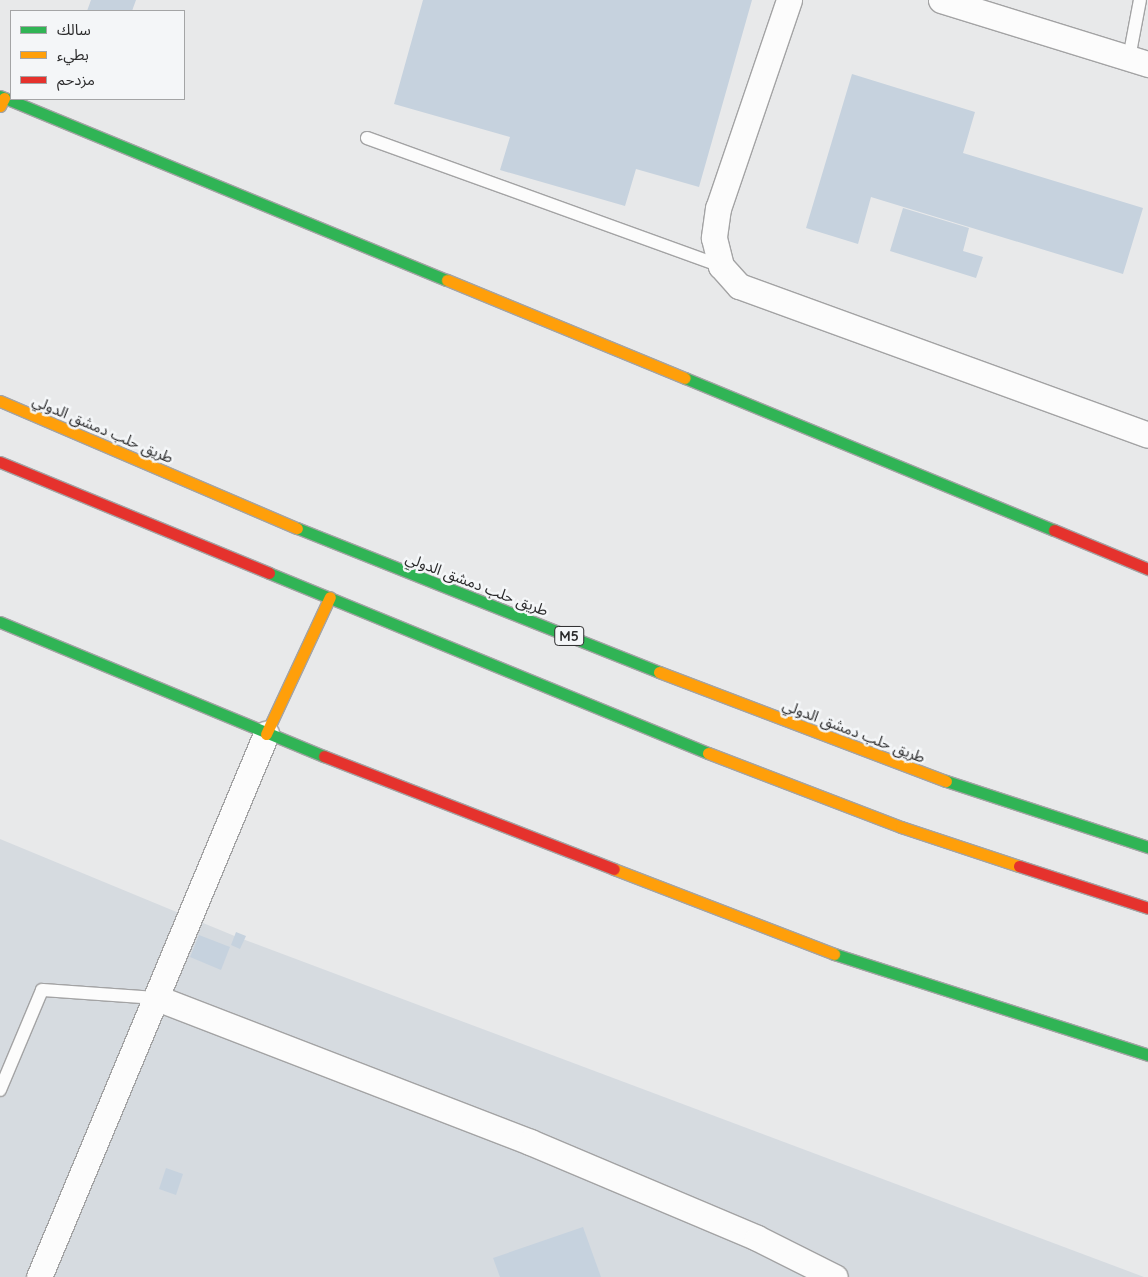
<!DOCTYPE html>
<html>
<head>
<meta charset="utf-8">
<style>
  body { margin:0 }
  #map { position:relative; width:1148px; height:1277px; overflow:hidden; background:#e8e9ea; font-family:Quicksand,"Noto Sans Arabic",sans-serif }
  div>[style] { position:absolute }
  .built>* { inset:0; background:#d6dbe0 }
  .building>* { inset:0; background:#c6d2de }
  .roads { filter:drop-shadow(1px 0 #a3a3a4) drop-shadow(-1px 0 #a3a3a4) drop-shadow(0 1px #a3a3a4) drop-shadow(0 -1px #a3a3a4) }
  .lane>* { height:12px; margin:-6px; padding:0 6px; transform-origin:6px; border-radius:6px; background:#fcfcfc }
  .street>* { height:25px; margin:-12.5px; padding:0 12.5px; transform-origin:12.5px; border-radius:12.5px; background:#fcfcfc }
  .fast>* { height:11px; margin:-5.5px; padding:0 5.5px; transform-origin:5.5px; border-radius:5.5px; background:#30b455 }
  .slow>* { height:11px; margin:-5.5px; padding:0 5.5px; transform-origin:5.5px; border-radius:5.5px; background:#ff9f0a }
  .jam>* { height:11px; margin:-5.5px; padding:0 5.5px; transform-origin:5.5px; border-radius:5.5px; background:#e5322d }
  span { translate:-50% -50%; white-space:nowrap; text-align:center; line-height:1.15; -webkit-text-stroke:5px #f4f6f8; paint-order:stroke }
  .shield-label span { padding:1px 4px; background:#f4f6f8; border:1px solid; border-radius:4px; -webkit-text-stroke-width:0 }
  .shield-label { font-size:14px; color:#2b2b2c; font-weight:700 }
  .street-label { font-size:15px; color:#2b2b2c }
  .legend { position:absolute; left:10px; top:10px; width:175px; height:90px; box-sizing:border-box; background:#f4f6f8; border:1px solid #a4a5a6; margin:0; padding:6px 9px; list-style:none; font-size:15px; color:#2b2b2c }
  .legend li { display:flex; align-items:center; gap:10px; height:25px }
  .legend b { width:25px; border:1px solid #a4a5a6 }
</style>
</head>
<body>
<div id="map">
  <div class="built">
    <i style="clip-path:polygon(0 839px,237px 937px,1144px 1277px,0 1277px)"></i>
  </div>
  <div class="building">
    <i style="clip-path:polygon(91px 0,136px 0,132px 11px,87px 11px)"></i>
    <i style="clip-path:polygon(423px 0,752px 0,699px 187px,636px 169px,625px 206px,500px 170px,510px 137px,394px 104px)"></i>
    <i style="clip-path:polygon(852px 74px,975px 112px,963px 153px,1143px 208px,1123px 274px,871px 197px,858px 244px,806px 228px)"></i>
    <i style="clip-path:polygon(903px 208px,969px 228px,963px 251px,983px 257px,976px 278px,890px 251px)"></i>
    <i style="clip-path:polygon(236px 932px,246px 936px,240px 949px,231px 945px)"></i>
    <i style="clip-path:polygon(199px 935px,230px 947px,221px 970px,190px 957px)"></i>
    <i style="clip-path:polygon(166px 1168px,183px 1174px,176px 1195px,159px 1189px)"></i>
    <i style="clip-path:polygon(583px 1227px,601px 1277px,500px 1277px,493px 1258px)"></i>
  </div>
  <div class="roads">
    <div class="lane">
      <i style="left:1129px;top:58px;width:59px;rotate:-79.3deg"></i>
      <i style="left:367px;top:138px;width:376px;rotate:19.9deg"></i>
      <i style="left:0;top:1090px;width:108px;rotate:-67.2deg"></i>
      <i style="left:42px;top:990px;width:115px;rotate:4deg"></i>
    </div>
    <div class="street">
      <i style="left:789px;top:0;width:220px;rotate:108.8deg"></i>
      <i style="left:718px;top:208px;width:30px;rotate:98deg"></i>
      <i style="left:714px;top:238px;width:29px;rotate:76deg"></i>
      <i style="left:721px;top:266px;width:27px;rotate:48deg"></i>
      <i style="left:739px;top:286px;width:435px;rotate:20deg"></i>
      <i style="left:941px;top:0;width:217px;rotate:17.2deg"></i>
      <i style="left:157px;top:998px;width:400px;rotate:21.1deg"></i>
      <i style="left:530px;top:1142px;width:246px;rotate:22.9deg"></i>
      <i style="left:757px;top:1238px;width:87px;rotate:26.6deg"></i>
      <i style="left:39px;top:1277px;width:589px;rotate:-67.31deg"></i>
    </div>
    <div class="fast">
      <i style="left:0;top:96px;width:483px;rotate:22.4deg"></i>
      <i style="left:685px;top:378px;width:399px;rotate:22.4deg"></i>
      <i style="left:297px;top:528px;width:390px;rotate:21.7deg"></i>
      <i style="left:269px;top:573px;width:474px;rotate:22.3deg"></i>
      <i style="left:0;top:622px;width:351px;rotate:22.5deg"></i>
      <i style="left:946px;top:781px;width:213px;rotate:18.1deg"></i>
      <i style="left:834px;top:954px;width:330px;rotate:17.8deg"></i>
    </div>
    <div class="slow">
      <i style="left:0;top:106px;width:9px;rotate:-63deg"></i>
      <i style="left:447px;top:280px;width:257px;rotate:22.4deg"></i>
      <i style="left:0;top:401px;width:323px;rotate:23.2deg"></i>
      <i style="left:659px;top:672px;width:307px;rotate:20.8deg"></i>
      <i style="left:266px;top:734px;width:151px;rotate:-65deg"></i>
      <i style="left:708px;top:753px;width:207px;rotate:21deg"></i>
      <i style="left:901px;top:827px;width:124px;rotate:18.3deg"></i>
      <i style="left:614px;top:869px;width:236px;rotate:21.1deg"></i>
    </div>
    <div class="jam">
      <i style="left:0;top:462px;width:291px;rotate:22.4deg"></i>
      <i style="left:1054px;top:530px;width:102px;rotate:22.5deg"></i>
      <i style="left:324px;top:756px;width:311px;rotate:21.3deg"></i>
      <i style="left:1019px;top:866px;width:136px;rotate:18deg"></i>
    </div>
  </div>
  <div class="shield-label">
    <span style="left:569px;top:636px">M5</span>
  </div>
  <div class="street-label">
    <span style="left:103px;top:429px;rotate:23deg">طريق حلب دمشق الدولي</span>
    <span style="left:477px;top:584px;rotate:21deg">طريق حلب دمشق الدولي</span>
    <span style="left:854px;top:731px;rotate:21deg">طريق حلب دمشق الدولي</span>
  </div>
  <ul class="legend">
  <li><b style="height:6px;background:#30b455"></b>سالك</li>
  <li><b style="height:6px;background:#ff9f0a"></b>بطيء</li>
  <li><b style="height:6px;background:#e5322d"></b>مزدحم</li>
  </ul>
</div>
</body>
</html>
